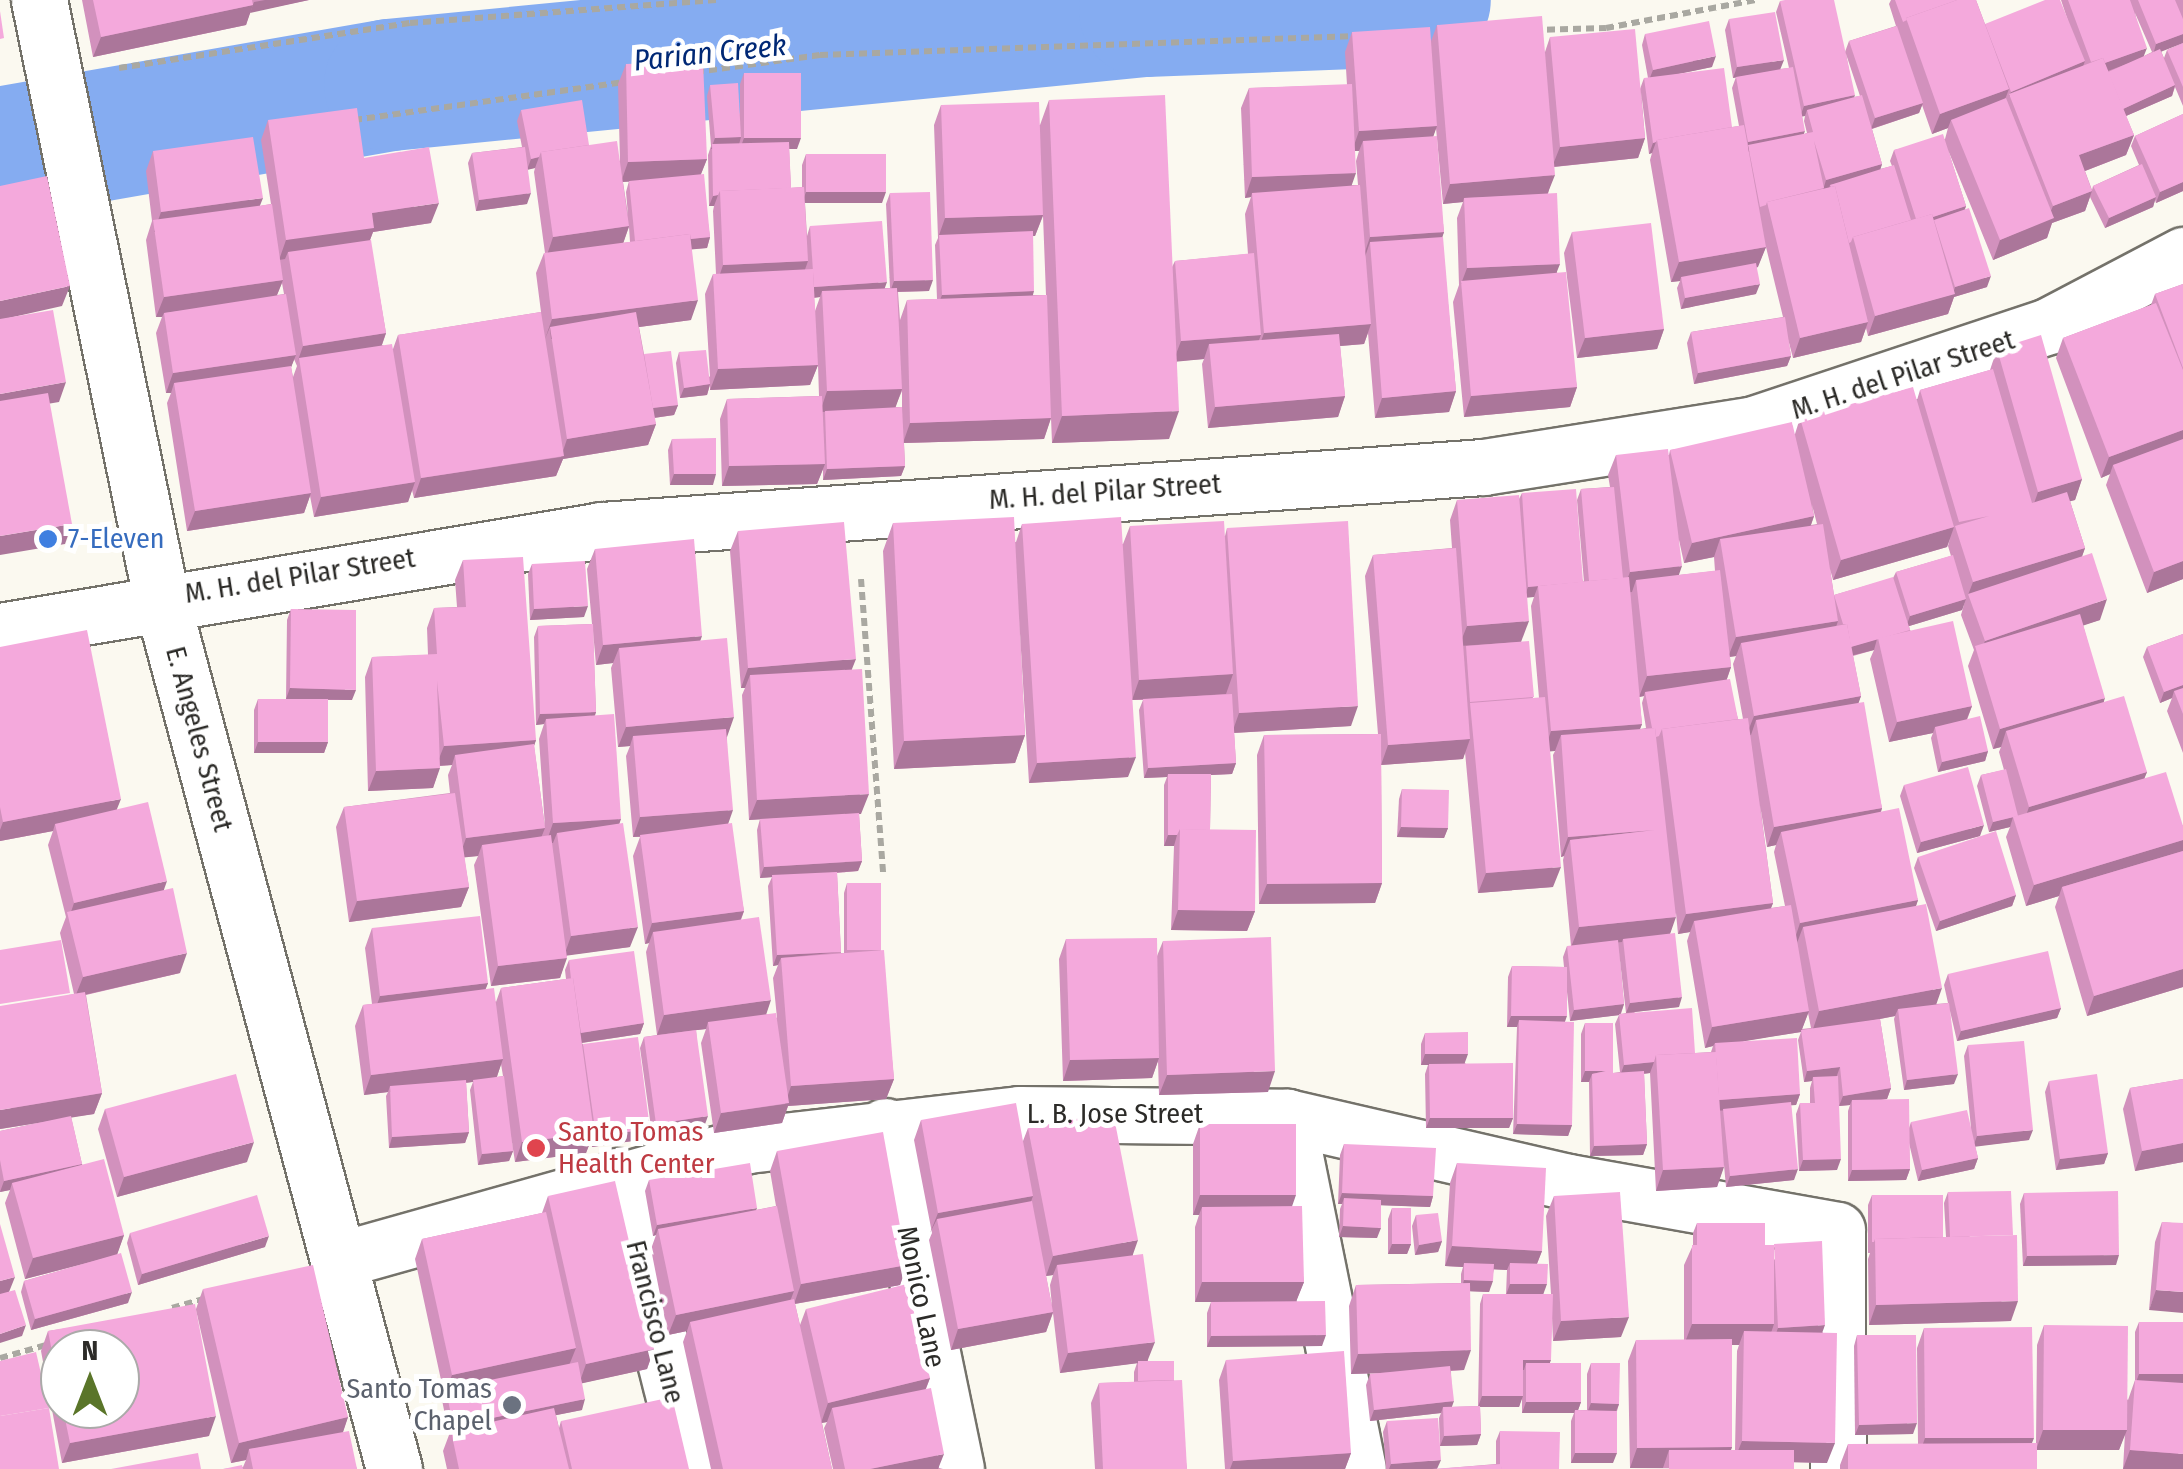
<!DOCTYPE html>
<html>
<head>
<meta charset="utf-8">
<style>
  body { margin:0 }
  #map { position:relative; width:2183px; height:1469px; overflow:hidden; background:#fbf9f0; font-family:"Fira Sans Condensed",sans-serif }
  div>[style] { position:absolute }
  .river>* { height:132px; margin:-66px; padding:0 66px; transform-origin:66px; border-radius:66px; background:#85acf1 }
  .path>* { height:6px; margin-top:-3px; transform-origin:0; background:repeating-linear-gradient(90deg,#a9a8a1 0 8px,transparent 0 13px) }
  .roads { filter:drop-shadow(2px 0 #74726a) drop-shadow(-2px 0 #74726a) drop-shadow(0 2px #74726a) drop-shadow(0 -2px #74726a) }
  .minor>* { height:55px; margin:-27.5px; padding:0 27.5px; transform-origin:27.5px; border-radius:27.5px; background:#fff }
  .wall>* { inset:0; background:#d291bd }
  .shaded-wall>* { inset:0; background:#ab769a }
  .building>* { inset:0; background:#f4a9dc }
  .dots>* { width:28px; height:28px; translate:-50% -50%; box-sizing:border-box; border:5px solid #fff; border-radius:50% }
  span { translate:-50% -50%; white-space:nowrap; text-align:center; line-height:1.15; -webkit-text-stroke:10px #fff; paint-order:stroke }
  .street-label { font-size:28px; color:#2c2b28 }
  .shop-label { font-size:28px; color:#366cbe }
  .left { translate:0 -50%; text-align:left }
  .health-label { font-size:28px; color:#be3a42 }
  .worship-label { font-size:28px; color:#5b616d }
  .right { translate:-100% -50%; text-align:right }
  .water-label { font-size:30px; color:#002875; font-style:italic }
  .north { position:absolute; left:40px; top:1329px; width:100px; height:100px; box-sizing:border-box; background:#fff; border:2px solid #abaaa9; border-radius:50%; rotate:0deg; font-size:28px; font-weight:700; line-height:40px; text-align:center; color:#2c2b28 }
  .north::after { content:''; display:block; margin:auto; width:35px; height:45px; background:#5a7529; clip-path:polygon(50% 0,100% 100%,50% 72%,0 100%) }
</style>
</head>
<body>
<div id="map">
  <div class="river">
    <i style="left:0;top:153px;width:396px;rotate:-9.9deg"></i>
    <i style="left:390px;top:85px;width:759px;rotate:-5.6deg"></i>
    <i style="left:1145px;top:11px;width:280px;rotate:-2.2deg"></i>
  </div>
  <div class="path">
    <i style="left:1534px;top:30px;width:72px;rotate:-1.6deg"></i>
    <i style="left:1606px;top:28px;width:152px;rotate:-10.6deg"></i>
    <i style="left:119px;top:68px;width:294px;rotate:-8.8deg"></i>
    <i style="left:410px;top:23px;width:310px;rotate:-4.3deg"></i>
    <i style="left:696px;top:72px;width:125px;rotate:-7.8deg"></i>
    <i style="left:820px;top:55px;width:537px;rotate:-2.03deg"></i>
    <i style="left:354px;top:120px;width:273px;rotate:-8deg"></i>
    <i style="left:861px;top:579px;width:295px;rotate:85.7deg"></i>
    <i style="left:172px;top:1308px;width:32px;rotate:-16deg"></i>
    <i style="left:0;top:1358px;width:51px;rotate:-15.9deg"></i>
  </div>
  <div class="roads">
    <div class="minor">
      <i style="left:39px;top:0;width:610px;rotate:78.47deg"></i>
      <i style="left:161px;top:598px;width:902px;rotate:75.02deg"></i>
      <i style="left:0;top:631px;width:610px;rotate:-9.52deg"></i>
      <i style="left:602px;top:530px;width:883px;rotate:-4.09deg"></i>
      <i style="left:1483px;top:467px;width:274px;rotate:-9deg"></i>
      <i style="left:1754px;top:424px;width:310px;rotate:-18.4deg"></i>
      <i style="left:2048px;top:326px;width:153px;rotate:-27.7deg"></i>
      <i style="left:1287px;top:1117px;width:359px;rotate:78.6deg"></i>
      <i style="left:885px;top:1126px;width:350px;rotate:78.3deg"></i>
      <i style="left:618px;top:1176px;width:302px;rotate:75.8deg"></i>
      <i style="left:339px;top:1260px;width:425px;rotate:-15.7deg"></i>
      <i style="left:748px;top:1145px;width:273px;rotate:-6.5deg"></i>
      <i style="left:1019px;top:1114px;width:268px;rotate:0.6deg"></i>
      <i style="left:1287px;top:1117px;width:288px;rotate:13deg"></i>
      <i style="left:1568px;top:1182px;width:273px;rotate:10.1deg"></i>
      <i style="left:1837px;top:1230px;width:239px;rotate:89.8deg"></i>
    </div>
  </div>
  <div class="wall">
    <i style="clip-path:polygon(82px 0,309px 0,250px 12px,246px 25px,93px 57px)"></i>
    <i style="clip-path:polygon(evenodd,1891px 0,1976px 0,1985px 24px,2068px 21px,2061px 0,2183px 0,2183px 43px,2161px 51px,2164px 58px,2167px 50px,2183px 43px,2183px 106px,2175px 87px,2172px 96px,2126px 116px,2134px 135px,2126px 155px,2085px 171px,2092px 190px,2093px 186px,2139px 165px,2131px 146px,2135px 136px,2183px 114px,2183px 191px,2156px 203px,2155px 200px,2153px 207px,2105px 228px,2090px 197px,2085px 211px,2052px 223px,2047px 238px,1993px 260px,1948px 150px,1966px 206px,1965px 209px,1987px 287px,1954px 297px,1948px 314px,1868px 336px,1866px 328px,1861px 342px,1793px 358px,1788px 339px,1791px 356px,1787px 366px,1694px 384px,1687px 343px,1691px 332px,1783px 317px,1766px 247px,1757px 268px,1756px 294px,1681px 309px,1677px 288px,1680px 281px,1671px 282px,1650px 160px,1652px 153px,1649px 154px,1641px 92px,1645px 138px,1638px 158px,1554px 167px,1548px 194px,1557px 272px,1577px 387px,1570px 407px,1464px 417px,1453px 302px,1459px 285px,1457px 218px,1463px 202px,1443px 204px,1436px 128px,1433px 136px,1444px 232px,1442px 237px,1456px 391px,1449px 412px,1375px 418px,1368px 333px,1364px 344px,1340px 346px,1345px 396px,1338px 417px,1208px 428px,1202px 364px,1204px 359px,1177px 361px,1169px 439px,1052px 443px,1051px 418px,1044px 439px,904px 443px,905px 466px,901px 476px,823px 480px,823px 469px,817px 484px,722px 486px,720px 419px,727px 399px,819px 396px,818px 365px,810px 385px,710px 390px,710px 385px,707px 395px,680px 398px,676px 363px,679px 352px,710px 377px,705px 294px,713px 274px,716px 274px,713px 211px,714px 206px,709px 206px,708px 155px,711px 146px,707px 96px,710px 85px,740px 114px,740px 84px,744px 73px,797px 149px,789px 149px,791px 188px,802px 187px,802px 165px,806px 154px,882px 203px,805px 203px,807px 236px,810px 226px,885px 288px,890px 288px,886px 204px,890px 193px,929px 291px,898px 292px,900px 320px,907px 300px,937px 299px,935px 245px,938px 238px,934px 125px,941px 105px,1040px 125px,1049px 100px,1172px 267px,1175px 261px,1248px 254px,1245px 214px,1251px 197px,1245px 198px,1241px 108px,1249px 88px,1347px 85px,1345px 52px,1352px 32px,1431px 41px,1437px 25px,1545px 52px,1550px 37px,1640px 89px,1644px 78px,1648px 78px,1642px 45px,1645px 34px,1712px 67px,1678px 74px,1732px 127px,1739px 126px,1732px 88px,1736px 77px,1733px 78px,1725px 30px,1729px 19px,1780px 69px,1789px 68px,1776px 12px,1780px 1px,1845px 52px,1849px 41px,1896px 26px,1889px 4px,1891px 0,2135px 13px,2152px 52px,2144px 56px,2135px 13px,1891px 0,1846px 54px,1860px 96px,1854px 97px,1846px 54px,1891px 0,1922px 105px,1932px 134px,1948px 128px,1945px 139px,1894px 150px,1890px 161px,1892px 166px,1880px 169px,1882px 164px,1872px 129px,1919px 113px,1922px 105px,1891px 0,1802px 116px,1805px 116px,1804px 121px,1807px 133px,1804px 134px,1802px 116px,1891px 0,1355px 151px,1359px 151px,1356px 161px,1358px 185px,1351px 185px,1355px 151px,1891px 0,1043px 216px,1046px 295px,1033px 295px,1033px 236px,1035px 236px,1043px 216px,1891px 0,820px 297px,815px 311px,814px 298px,820px 297px,1891px 0,902px 391px,902px 407px,895px 407px,902px 391px)"></i>
    <i style="clip-path:polygon(evenodd,626px 64px,707px 159px,701px 174px,710px 237px,707px 248px,692px 249px,691px 320px,639px 327px,644px 354px,678px 405px,674px 415px,654px 418px,656px 424px,648px 445px,563px 459px,556px 476px,414px 498px,412px 490px,408px 502px,314px 517px,310px 496px,304px 513px,187px 531px,167px 403px,171px 393px,166px 393px,156px 333px,162px 317px,156px 317px,146px 240px,152px 221px,146px 171px,153px 151px,260px 206px,271px 204px,261px 140px,268px 120px,364px 158px,431px 223px,373px 232px,370px 240px,386px 333px,382px 345px,393px 349px,398px 335px,541px 312px,536px 273px,544px 253px,545px 253px,534px 172px,535px 168px,528px 169px,527px 204px,476px 211px,468px 163px,472px 153px,522px 147px,517px 121px,521px 110px,620px 161px,618px 84px,626px 64px,629px 181px,626px 192px,628px 215px,623px 182px,629px 181px,626px 64px,629px 227px,630px 242px,623px 243px,629px 227px,626px 64px,282px 283px,284px 294px,277px 295px,282px 283px,626px 64px,294px 359px,297px 366px,293px 377px,291px 367px,294px 359px)"></i>
    <i style="clip-path:polygon(1572px 232px,1664px 329px,1657px 349px,1577px 358px,1564px 253px)"></i>
    <i style="clip-path:polygon(2183px 284px,2183px 579px,2147px 593px,2106px 485px,2110px 474px,2101px 478px,2056px 358px,2063px 338px,2151px 305px,2155px 294px)"></i>
    <i style="clip-path:polygon(evenodd,1997px 349px,2082px 479px,2075px 500px,2070px 501px,2085px 548px,2082px 556px,2100px 620px,2083px 625px,2104px 702px,2147px 772px,2144px 778px,2183px 826px,2183px 987px,2087px 1016px,2055px 907px,2059px 896px,2026px 906px,2006px 837px,2010px 827px,1989px 832px,1977px 786px,1981px 775px,2004px 770px,1999px 752px,2001px 747px,1993px 749px,1968px 666px,1974px 650px,1961px 615px,1965px 601px,1962px 610px,1909px 626px,1910px 630px,1972px 706px,1967px 720px,1988px 751px,1985px 761px,1938px 772px,1931px 738px,1933px 733px,1889px 742px,1870px 659px,1874px 650px,1853px 656px,1861px 696px,1858px 703px,1882px 808px,1881px 812px,1918px 900px,1916px 906px,1936px 1004px,1948px 1003px,1944px 985px,1948px 974px,2061px 1008px,2057px 1018px,1957px 1041px,1950px 1011px,1954px 1084px,1904px 1090px,1894px 1019px,1895px 1016px,1880px 1019px,1891px 1088px,1887px 1099px,1881px 1100px,1909px 1128px,1911px 1122px,1971px 1128px,1964px 1056px,1968px 1045px,2029px 1140px,1975px 1146px,1978px 1158px,1974px 1169px,1918px 1181px,1909px 1143px,1910px 1169px,1906px 1180px,1848px 1181px,1848px 1111px,1850px 1105px,1839px 1106px,1837px 1170px,1799px 1171px,1796px 1114px,1800px 1103px,1810px 1103px,1810px 1088px,1812px 1081px,1804px 1082px,1798px 1040px,1801px 1032px,1743px 1041px,1800px 1094px,1796px 1105px,1791px 1105px,1794px 1180px,1726px 1187px,1724px 1165px,1717px 1187px,1656px 1191px,1650px 1073px,1644px 1074px,1647px 1144px,1643px 1155px,1590px 1156px,1589px 1082px,1581px 1082px,1581px 1034px,1585px 1023px,1613px 1073px,1620px 1072px,1615px 1024px,1619px 1015px,1570px 1021px,1567px 992px,1565px 1022px,1572px 1125px,1568px 1136px,1513px 1134px,1517px 1027px,1507px 1027px,1508px 977px,1512px 966px,1564px 967px,1563px 957px,1567px 946px,1571px 946px,1563px 860px,1564px 856px,1561px 857px,1553px 755px,1555px 751px,1550px 751px,1553px 887px,1478px 893px,1465px 752px,1463px 759px,1381px 765px,1382px 883px,1375px 903px,1259px 904px,1257px 755px,1264px 735px,1378px 734px,1365px 576px,1373px 555px,1452px 548px,1450px 520px,1457px 500px,1519px 499px,1522px 493px,1584px 582px,1577px 500px,1581px 489px,1610px 487px,1608px 475px,1616px 455px,1669px 455px,1670px 450px,1795px 434px,1800px 418px,1917px 400px,1920px 390px,1990px 370px,1997px 349px,1812px 505px,1817px 524px,1811px 525px,1814px 516px,1812px 505px,1997px 349px,1950px 538px,1948px 546px,1951px 556px,1896px 572px,1893px 578px,1834px 595px,1830px 569px,1833px 580px,1947px 547px,1950px 538px,1997px 349px,1679px 540px,1684px 563px,1714px 557px,1715px 571px,1679px 575px,1679px 540px,1997px 349px,1527px 597px,1534px 597px,1531px 606px,1539px 698px,1533px 698px,1521px 641px,1527px 597px,1997px 349px,1736px 656px,1733px 664px,1743px 719px,1738px 719px,1727px 679px,1731px 667px,1730px 657px,1736px 656px,1997px 349px,1644px 696px,1642px 703px,1646px 728px,1640px 729px,1642px 724px,1639px 697px,1644px 696px,1997px 349px,1760px 805px,1767px 847px,1776px 845px,1774px 852px,1785px 906px,1771px 908px,1773px 903px,1760px 805px,1997px 349px,1676px 913px,1678px 934px,1690px 932px,1687px 941px,1705px 1048px,1713px 1046px,1711px 1052px,1695px 1053px,1634px 1012px,1679px 1007px,1670px 933px,1676px 913px,1997px 349px,1619px 952px,1626px 1013px,1621px 1014px,1624px 1004px,1619px 952px,1997px 349px,1808px 1013px,1811px 1028px,1802px 1029px,1808px 1013px)"></i>
    <i style="clip-path:polygon(672px 439px,713px 485px,670px 485px,668px 450px)"></i>
    <i style="clip-path:polygon(893px 523px,1016px 542px,1022px 524px,1123px 544px,1130px 526px,1225px 536px,1227px 528px,1351px 726px,1234px 733px,1236px 763px,1232px 774px,1211px 775px,1210px 830px,1255px 911px,1247px 931px,1171px 930px,1174px 846px,1164px 846px,1164px 785px,1167px 777px,1144px 778px,1139px 710px,1143px 700px,1132px 700px,1128px 777px,1029px 783px,1019px 617px,1025px 735px,1015px 763px,894px 769px,883px 551px)"></i>
    <i style="clip-path:polygon(738px 531px,852px 670px,861px 814px,859px 814px,862px 861px,858px 871px,837px 873px,841px 953px,844px 953px,844px 893px,847px 883px,881px 951px,894px 1079px,886px 1099px,788px 1106px,782px 1123px,714px 1133px,701px 1043px,706px 1029px,696px 1030px,704px 1127px,652px 1134px,640px 1048px,644px 1037px,657px 1035px,646px 952px,649px 943px,645px 944px,633px 856px,640px 837px,633px 837px,626px 756px,630px 746px,618px 747px,611px 668px,613px 663px,596px 665px,593px 631px,596px 712px,595px 716px,619px 824px,630px 947px,567px 955px,560px 978px,491px 986px,474px 865px,478px 856px,464px 857px,469px 887px,461px 907px,349px 922px,336px 827px,344px 807px,450px 793px,448px 775px,452px 765px,440px 766px,433px 788px,368px 791px,365px 677px,372px 657px,428px 655px,427px 628px,434px 608px,457px 607px,455px 580px,463px 560px,536px 740px,534px 746px,545px 827px,539px 739px,544px 724px,536px 725px,534px 637px,538px 626px,592px 624px,587px 569px,595px 549px,700px 641px,727px 737px,728px 824px,744px 911px,741px 920px,766px 1014px,777px 1018px,773px 978px,778px 965px,773px 966px,768px 886px,772px 877px,760px 878px,757px 830px,760px 819px,749px 820px,742px 695px,745px 688px,741px 688px,730px 551px)"></i>
    <i style="clip-path:polygon(532px 564px,584px 617px,530px 620px,528px 574px)"></i>
    <i style="clip-path:polygon(291px 609px,352px 700px,328px 700px,328px 742px,324px 753px,254px 753px,254px 710px,258px 699px,286px 699px,287px 620px)"></i>
    <i style="clip-path:polygon(2183px 634px,2183px 753px,2167px 711px,2172px 698px,2160px 703px,2143px 657px,2147px 647px)"></i>
    <i style="clip-path:polygon(0 647px,117px 810px,164px 890px,180px 973px,86px 995px,102px 1093px,94px 1114px,71px 1117px,82px 1164px,124px 1235px,117px 1254px,128px 1303px,31px 1330px,21px 1292px,24px 1281px,91px 1262px,25px 1279px,5px 1203px,10px 1190px,0 1192px,0 1131px,43px 1122px,0 1129px,70px 993px,69px 995px,74px 994px,60px 933px,66px 917px,48px 845px,53px 831px,0 841px)"></i>
    <i style="clip-path:polygon(1904px 785px,1980px 836px,1917px 853px,1900px 796px)"></i>
    <i style="clip-path:polygon(1402px 789px,1448px 828px,1444px 838px,1397px 837px,1399px 799px)"></i>
    <i style="clip-path:polygon(1918px 857px,2016px 895px,2012px 906px,1936px 931px,1914px 868px)"></i>
    <i style="clip-path:polygon(evenodd,372px 928px,488px 983px,485px 989px,496px 1002px,501px 988px,566px 979px,565px 970px,569px 960px,644px 1023px,640px 1034px,582px 1043px,646px 1139px,592px 1147px,591px 1139px,586px 1153px,515px 1162px,511px 1136px,513px 1151px,509px 1161px,478px 1165px,470px 1090px,473px 1082px,466px 1083px,469px 1132px,465px 1143px,389px 1148px,386px 1096px,388px 1092px,364px 1095px,355px 1026px,363px 1005px,372px 1004px,365px 948px,372px 928px,501px 1064px,503px 1076px,497px 1077px,501px 1064px)"></i>
    <i style="clip-path:polygon(1066px 939px,1157px 956px,1163px 941px,1268px 1092px,1159px 1095px,1158px 1061px,1152px 1078px,1063px 1081px,1059px 959px)"></i>
    <i style="clip-path:polygon(1425px 1033px,1465px 1063px,1513px 1118px,1509px 1128px,1426px 1128px,1425px 1074px,1428px 1065px,1421px 1065px,1421px 1044px)"></i>
    <i style="clip-path:polygon(2183px 1079px,2183px 1162px,2135px 1171px,2123px 1109px,2130px 1088px)"></i>
    <i style="clip-path:polygon(2049px 1081px,2108px 1153px,2104px 1164px,2056px 1170px,2045px 1092px)"></i>
    <i style="clip-path:polygon(105px 1109px,247px 1162px,117px 1197px,98px 1129px)"></i>
    <i style="clip-path:polygon(evenodd,921px 1120px,1023px 1141px,1028px 1128px,1133px 1255px,1148px 1361px,1174px 1380px,1187px 1469px,1095px 1469px,1091px 1403px,1099px 1383px,1134px 1382px,1134px 1372px,1137px 1363px,1060px 1373px,1053px 1313px,1046px 1332px,951px 1350px,929px 1240px,932px 1233px,914px 1140px,921px 1120px,1053px 1275px,1050px 1285px,1052px 1306px,1046px 1276px,1053px 1275px)"></i>
    <i style="clip-path:polygon(1200px 1124px,1292px 1206px,1304px 1282px,1296px 1301px,1322px 1346px,1207px 1347px,1207px 1313px,1211px 1302px,1243px 1302px,1195px 1302px,1195px 1227px,1199px 1215px,1193px 1215px,1193px 1144px)"></i>
    <i style="clip-path:polygon(1344px 1144px,1433px 1196px,1430px 1207px,1381px 1205px,1377px 1238px,1339px 1237px,1340px 1209px,1342px 1204px,1338px 1204px,1340px 1155px)"></i>
    <i style="clip-path:polygon(777px 1151px,907px 1265px,900px 1285px,795px 1304px,800px 1325px,806px 1309px,930px 1378px,926px 1389px,939px 1468px,943px 1469px,833px 1469px,824px 1428px,827px 1422px,822px 1423px,832px 1469px,711px 1469px,683px 1342px,687px 1331px,668px 1335px,651px 1249px,656px 1235px,653px 1236px,645px 1191px,649px 1180px,756px 1210px,776px 1206px,770px 1171px)"></i>
    <i style="clip-path:polygon(evenodd,1457px 1163px,1542px 1251px,1537px 1264px,1543px 1294px,1551px 1294px,1546px 1216px,1554px 1196px,1621px 1337px,1553px 1341px,1552px 1318px,1550px 1363px,1581px 1402px,1578px 1410px,1587px 1410px,1587px 1374px,1591px 1363px,1619px 1404px,1617px 1411px,1613px 1463px,1571px 1463px,1571px 1421px,1574px 1413px,1522px 1413px,1522px 1397px,1519px 1407px,1480px 1407px,1481px 1434px,1477px 1445px,1440px 1446px,1439px 1418px,1441px 1413px,1370px 1421px,1366px 1385px,1370px 1374px,1384px 1373px,1351px 1374px,1349px 1306px,1356px 1285px,1461px 1283px,1461px 1274px,1463px 1267px,1445px 1266px,1450px 1183px,1457px 1163px,1494px 1269px,1507px 1270px,1506px 1294px,1483px 1294px,1480px 1304px,1478px 1406px,1452px 1407px,1451px 1371px,1464px 1370px,1470px 1291px,1489px 1292px,1494px 1269px)"></i>
    <i style="clip-path:polygon(1948px 1192px,2011px 1321px,1869px 1325px,1868px 1259px,1870px 1253px,1868px 1253px,1868px 1205px,1872px 1195px,1943px 1237px,1946px 1237px,1944px 1203px)"></i>
    <i style="clip-path:polygon(2024px 1193px,2116px 1265px,2023px 1266px,2020px 1204px)"></i>
    <i style="clip-path:polygon(548px 1196px,654px 1349px,647px 1369px,582px 1383px,582px 1410px,556px 1415px,559px 1428px,561px 1421px,689px 1469px,447px 1469px,443px 1451px,449px 1435px,442px 1400px,444px 1394px,415px 1259px,422px 1239px,542px 1213px)"></i>
    <i style="clip-path:polygon(1392px 1208px,1411px 1244px,1407px 1254px,1388px 1254px,1388px 1219px)"></i>
    <i style="clip-path:polygon(1416px 1215px,1442px 1241px,1438px 1252px,1415px 1255px,1412px 1226px)"></i>
    <i style="clip-path:polygon(2162px 1222px,2183px 1224px,2149px 1310px,2155px 1242px)"></i>
    <i style="clip-path:polygon(evenodd,1697px 1223px,1765px 1245px,1823px 1333px,1827px 1463px,1794px 1462px,1794px 1469px,1630px 1468px,1628px 1361px,1636px 1340px,1684px 1340px,1684px 1265px,1693px 1245px,1693px 1233px,1697px 1223px,1732px 1345px,1739px 1345px,1737px 1351px,1735px 1450px,1731px 1450px,1732px 1447px,1732px 1345px)"></i>
    <i style="clip-path:polygon(130px 1233px,265px 1247px,138px 1285px,127px 1243px)"></i>
    <i style="clip-path:polygon(evenodd,203px 1289px,348px 1417px,343px 1432px,357px 1469px,223px 1469px,243px 1467px,246px 1460px,231px 1463px,196px 1310px,209px 1436px,62px 1463px,41px 1351px,48px 1331px,196px 1309px,203px 1289px,60px 1349px,120px 1409px,60px 1409px,60px 1349px)"></i>
    <i style="clip-path:polygon(2139px 1322px,2183px 1469px,2123px 1469px,2125px 1433px,2119px 1450px,2037px 1450px,2037px 1469px,1840px 1469px,1840px 1465px,1848px 1444px,1918px 1444px,1917px 1348px,1924px 1328px,2032px 1443px,2036px 1443px,2037px 1345px,2044px 1325px,2128px 1400px,2135px 1380px,2135px 1332px)"></i>
    <i style="clip-path:polygon(1857px 1335px,1913px 1434px,1855px 1435px,1854px 1346px)"></i>
    <i style="clip-path:polygon(1226px 1360px,1351px 1453px,1345px 1469px,1225px 1469px,1219px 1380px)"></i>
    <i style="clip-path:polygon(1387px 1421px,1437px 1469px,1496px 1464px,1496px 1441px,1500px 1431px,1559px 1469px,1386px 1469px,1383px 1432px)"></i>
  </div>
  <div class="shaded-wall">
    <i style="clip-path:polygon(265px 0,309px 0,250px 13px,254px 2px)"></i>
    <i style="clip-path:polygon(253px 5px,246px 25px,93px 57px,101px 37px)"></i>
    <i style="clip-path:polygon(2183px 34px,2183px 43px,2153px 55px,2156px 44px)"></i>
    <i style="clip-path:polygon(2147px 48px,2143px 58px,2089px 78px,2093px 67px)"></i>
    <i style="clip-path:polygon(1716px 56px,1712px 67px,1649px 80px,1653px 70px)"></i>
    <i style="clip-path:polygon(1784px 60px,1780px 70px,1733px 78px,1737px 67px)"></i>
    <i style="clip-path:polygon(2085px 61px,2081px 72px,2009px 96px,2011px 92px)"></i>
    <i style="clip-path:polygon(2175px 85px,2172px 96px,2119px 119px,2123px 109px)"></i>
    <i style="clip-path:polygon(2009px 89px,2001px 110px,1951px 120px,1948px 128px,1932px 134px,1940px 114px)"></i>
    <i style="clip-path:polygon(1855px 95px,1851px 106px,1807px 110px,1805px 116px,1800px 117px,1804px 106px)"></i>
    <i style="clip-path:polygon(1923px 103px,1919px 113px,1871px 129px,1875px 118px)"></i>
    <i style="clip-path:polygon(1437px 126px,1430px 146px,1363px 141px,1359px 151px,1352px 151px,1359px 131px)"></i>
    <i style="clip-path:polygon(1805px 131px,1801px 141px,1748px 152px,1748px 142px)"></i>
    <i style="clip-path:polygon(2134px 135px,2126px 155px,2072px 176px,2079px 155px)"></i>
    <i style="clip-path:polygon(741px 137px,738px 148px,711px 149px,715px 138px)"></i>
    <i style="clip-path:polygon(744px 138px,801px 138px,797px 149px,740px 149px)"></i>
    <i style="clip-path:polygon(1645px 138px,1638px 158px,1552px 167px,1560px 147px)"></i>
    <i style="clip-path:polygon(1656px 142px,1652px 153px,1649px 154px,1653px 143px)"></i>
    <i style="clip-path:polygon(539px 157px,535px 168px,527px 170px,531px 159px)"></i>
    <i style="clip-path:polygon(707px 159px,699px 179px,621px 182px,628px 162px)"></i>
    <i style="clip-path:polygon(1882px 164px,1879px 174px,1830px 185px,1829px 189px,1823px 190px,1826px 180px)"></i>
    <i style="clip-path:polygon(1356px 173px,1349px 193px,1252px 193px,1251px 197px,1245px 198px,1252px 177px)"></i>
    <i style="clip-path:polygon(1555px 175px,1547px 195px,1464px 198px,1463px 202px,1443px 204px,1450px 184px)"></i>
    <i style="clip-path:polygon(2183px 182px,2183px 191px,2156px 203px,2160px 192px)"></i>
    <i style="clip-path:polygon(2092px 191px,2085px 211px,2052px 223px,2047px 238px,1993px 260px,2000px 240px,2047px 220px,2053px 206px)"></i>
    <i style="clip-path:polygon(806px 192px,886px 192px,882px 203px,802px 203px)"></i>
    <i style="clip-path:polygon(531px 193px,527px 204px,476px 211px,479px 200px)"></i>
    <i style="clip-path:polygon(718px 195px,714px 206px,709px 206px,713px 196px)"></i>
    <i style="clip-path:polygon(2156px 197px,2153px 207px,2105px 228px,2109px 218px)"></i>
    <i style="clip-path:polygon(263px 198px,255px 218px,154px 232px,161px 212px)"></i>
    <i style="clip-path:polygon(439px 203px,431px 223px,373px 232px,367px 248px,288px 252px,285px 259px,279px 260px,286px 240px,372px 213px)"></i>
    <i style="clip-path:polygon(1966px 206px,1962px 217px,1917px 222px)"></i>
    <i style="clip-path:polygon(1043px 215px,1035px 236px,939px 238px,939px 235px,938px 238px,945px 218px)"></i>
    <i style="clip-path:polygon(629px 226px,622px 247px,546px 258px,553px 237px)"></i>
    <i style="clip-path:polygon(1444px 232px,1437px 253px,1370px 242px,1365px 257px,1363px 258px,1370px 237px)"></i>
    <i style="clip-path:polygon(710px 237px,707px 248px,632px 255px,635px 244px)"></i>
    <i style="clip-path:polygon(1766px 247px,1758px 267px,1682px 280px,1681px 277px,1680px 281px,1671px 282px,1679px 262px)"></i>
    <i style="clip-path:polygon(808px 261px,801px 281px,716px 286px,723px 265px)"></i>
    <i style="clip-path:polygon(1560px 264px,1552px 284px,1461px 284px,1467px 268px)"></i>
    <i style="clip-path:polygon(1991px 276px,1987px 287px,1954px 297px,1948px 314px,1868px 336px,1875px 316px,1953px 294px,1955px 287px)"></i>
    <i style="clip-path:polygon(283px 280px,275px 300px,164px 313px,162px 317px,156px 317px,164px 297px)"></i>
    <i style="clip-path:polygon(933px 280px,929px 291px,890px 292px,894px 281px)"></i>
    <i style="clip-path:polygon(887px 282px,883px 293px,822px 291px,820px 297px,810px 298px,814px 287px)"></i>
    <i style="clip-path:polygon(1760px 284px,1756px 294px,1681px 309px,1685px 298px)"></i>
    <i style="clip-path:polygon(70px 286px,62px 306px,0 320px,0 301px)"></i>
    <i style="clip-path:polygon(1034px 291px,1031px 302px,938px 305px,942px 295px)"></i>
    <i style="clip-path:polygon(698px 300px,691px 320px,551px 339px,550px 327px,545px 339px,552px 319px)"></i>
    <i style="clip-path:polygon(1868px 322px,1861px 342px,1793px 358px,1800px 338px)"></i>
    <i style="clip-path:polygon(1371px 324px,1364px 344px,1257px 353px,1264px 333px)"></i>
    <i style="clip-path:polygon(1664px 329px,1657px 349px,1577px 358px,1585px 338px)"></i>
    <i style="clip-path:polygon(386px 333px,379px 353px,299px 358px,296px 366px,303px 346px)"></i>
    <i style="clip-path:polygon(1261px 335px,1253px 355px,1209px 344px,1204px 359px,1173px 362px,1181px 341px)"></i>
    <i style="clip-path:polygon(296px 355px,288px 375px,174px 383px,171px 393px,166px 393px,173px 373px)"></i>
    <i style="clip-path:polygon(1791px 356px,1787px 366px,1694px 384px,1698px 373px)"></i>
    <i style="clip-path:polygon(818px 365px,810px 385px,710px 390px,718px 369px)"></i>
    <i style="clip-path:polygon(66px 382px,59px 402px,0 412px,0 394px)"></i>
    <i style="clip-path:polygon(710px 384px,707px 395px,680px 398px,684px 388px)"></i>
    <i style="clip-path:polygon(1577px 387px,1570px 407px,1464px 417px,1471px 396px)"></i>
    <i style="clip-path:polygon(902px 389px,895px 409px,820px 412px,827px 391px)"></i>
    <i style="clip-path:polygon(1456px 391px,1449px 412px,1375px 418px,1382px 398px)"></i>
    <i style="clip-path:polygon(1345px 396px,1338px 417px,1208px 428px,1215px 407px)"></i>
    <i style="clip-path:polygon(678px 405px,674px 415px,646px 419px,650px 408px)"></i>
    <i style="clip-path:polygon(1179px 411px,1169px 439px,1052px 443px,1062px 416px)"></i>
    <i style="clip-path:polygon(1051px 418px,1044px 439px,903px 443px,910px 423px)"></i>
    <i style="clip-path:polygon(656px 424px,648px 445px,563px 459px,556px 476px,414px 498px,421px 478px,561px 457px,567px 439px)"></i>
    <i style="clip-path:polygon(2183px 430px,2183px 448px,2113px 465px,2110px 474px,2101px 478px,2109px 457px)"></i>
    <i style="clip-path:polygon(825px 464px,817px 484px,722px 486px,729px 466px)"></i>
    <i style="clip-path:polygon(905px 466px,901px 476px,823px 480px,827px 469px)"></i>
    <i style="clip-path:polygon(674px 474px,716px 474px,713px 485px,670px 485px)"></i>
    <i style="clip-path:polygon(2082px 479px,2075px 500px,2031px 512px,2038px 492px)"></i>
    <i style="clip-path:polygon(415px 482px,408px 502px,314px 517px,321px 497px)"></i>
    <i style="clip-path:polygon(311px 493px,304px 513px,187px 531px,195px 511px)"></i>
    <i style="clip-path:polygon(1814px 516px,1807px 536px,1720px 539px,1714px 557px,1684px 563px,1692px 543px)"></i>
    <i style="clip-path:polygon(72px 524px,65px 544px,0 555px,0 536px)"></i>
    <i style="clip-path:polygon(1954px 527px,1947px 547px,1833px 580px,1841px 560px)"></i>
    <i style="clip-path:polygon(2085px 548px,2078px 568px,1968px 595px,1973px 582px)"></i>
    <i style="clip-path:polygon(2183px 561px,2183px 579px,2147px 593px,2154px 572px)"></i>
    <i style="clip-path:polygon(1682px 566px,1675px 586px,1636px 580px,1632px 592px,1622px 593px,1630px 572px)"></i>
    <i style="clip-path:polygon(1538px 586px,1534px 597px,1524px 598px,1528px 587px)"></i>
    <i style="clip-path:polygon(1966px 599px,1962px 610px,1906px 627px,1910px 616px)"></i>
    <i style="clip-path:polygon(2107px 599px,2100px 620px,1980px 660px,1979px 657px,1985px 641px)"></i>
    <i style="clip-path:polygon(588px 606px,584px 617px,530px 620px,534px 609px)"></i>
    <i style="clip-path:polygon(1529px 621px,1521px 642px,1459px 646px,1467px 626px)"></i>
    <i style="clip-path:polygon(1838px 621px,1831px 642px,1741px 643px,1736px 656px,1728px 657px,1736px 637px)"></i>
    <i style="clip-path:polygon(702px 636px,695px 656px,619px 648px,613px 663px,596px 665px,603px 645px)"></i>
    <i style="clip-path:polygon(1877px 639px,1874px 650px,1846px 657px,1850px 647px)"></i>
    <i style="clip-path:polygon(856px 659px,848px 679px,750px 675px,745px 688px,741px 688px,748px 668px)"></i>
    <i style="clip-path:polygon(1731px 667px,1724px 687px,1645px 692px,1644px 696px,1639px 697px,1647px 676px)"></i>
    <i style="clip-path:polygon(1233px 674px,1226px 694px,1132px 700px,1139px 680px)"></i>
    <i style="clip-path:polygon(2183px 685px,2183px 694px,2174px 691px,2172px 698px,2160px 703px,2164px 692px)"></i>
    <i style="clip-path:polygon(290px 688px,356px 690px,352px 700px,286px 699px)"></i>
    <i style="clip-path:polygon(1861px 696px,1854px 716px,1756px 720px,1751px 735px,1746px 736px,1754px 716px)"></i>
    <i style="clip-path:polygon(2105px 698px,2098px 719px,2006px 731px,2001px 747px,1993px 749px,2000px 729px)"></i>
    <i style="clip-path:polygon(1358px 706px,1351px 726px,1232px 733px,1239px 713px)"></i>
    <i style="clip-path:polygon(1972px 706px,1964px 726px,1935px 727px,1933px 733px,1889px 742px,1897px 722px)"></i>
    <i style="clip-path:polygon(596px 712px,592px 722px,546px 719px,544px 724px,536px 725px,540px 714px)"></i>
    <i style="clip-path:polygon(734px 717px,727px 737px,633px 736px,630px 746px,618px 747px,626px 727px)"></i>
    <i style="clip-path:polygon(1642px 724px,1634px 744px,1561px 735px,1555px 751px,1544px 752px,1551px 731px)"></i>
    <i style="clip-path:polygon(1025px 735px,1015px 763px,894px 769px,904px 741px)"></i>
    <i style="clip-path:polygon(1470px 739px,1463px 759px,1381px 765px,1388px 745px)"></i>
    <i style="clip-path:polygon(536px 740px,529px 760px,455px 755px,452px 765px,436px 766px,444px 746px)"></i>
    <i style="clip-path:polygon(258px 742px,328px 742px,324px 753px,254px 753px)"></i>
    <i style="clip-path:polygon(1988px 751px,1985px 761px,1938px 772px,1942px 762px)"></i>
    <i style="clip-path:polygon(1136px 757px,1128px 777px,1029px 783px,1037px 763px)"></i>
    <i style="clip-path:polygon(1236px 763px,1232px 774px,1168px 777px,1168px 774px,1167px 777px,1144px 778px,1148px 768px)"></i>
    <i style="clip-path:polygon(440px 768px,433px 788px,368px 791px,376px 771px)"></i>
    <i style="clip-path:polygon(2147px 772px,2139px 792px,2022px 827px,2029px 807px)"></i>
    <i style="clip-path:polygon(869px 794px,861px 814px,749px 820px,757px 800px)"></i>
    <i style="clip-path:polygon(121px 799px,113px 819px,55px 824px,53px 831px,0 841px,0 830px,3px 822px)"></i>
    <i style="clip-path:polygon(1882px 808px,1875px 829px,1781px 832px,1776px 845px,1767px 847px,1774px 827px)"></i>
    <i style="clip-path:polygon(733px 810px,726px 830px,633px 837px,640px 817px)"></i>
    <i style="clip-path:polygon(2013px 817px,2010px 827px,1989px 832px,1993px 822px)"></i>
    <i style="clip-path:polygon(621px 819px,614px 840px,557px 833px,553px 843px,546px 843px,553px 823px)"></i>
    <i style="clip-path:polygon(1984px 825px,1980px 836px,1917px 853px,1921px 842px)"></i>
    <i style="clip-path:polygon(1401px 827px,1448px 828px,1444px 838px,1397px 837px)"></i>
    <i style="clip-path:polygon(545px 828px,537px 848px,482px 845px,478px 856px,459px 858px,466px 838px)"></i>
    <i style="clip-path:polygon(1655px 830px,1570px 840px,1564px 856px,1561px 857px,1568px 837px)"></i>
    <i style="clip-path:polygon(1168px 835px,1177px 835px,1174px 846px,1164px 846px)"></i>
    <i style="clip-path:polygon(2183px 840px,2183px 851px,2062px 887px,2059px 896px,2026px 906px,2034px 885px)"></i>
    <i style="clip-path:polygon(862px 861px,858px 871px,760px 878px,764px 867px)"></i>
    <i style="clip-path:polygon(1561px 867px,1553px 887px,1478px 893px,1486px 873px)"></i>
    <i style="clip-path:polygon(167px 881px,160px 901px,69px 918px,74px 903px)"></i>
    <i style="clip-path:polygon(1382px 883px,1375px 903px,1259px 904px,1267px 884px)"></i>
    <i style="clip-path:polygon(469px 887px,461px 907px,349px 922px,357px 901px)"></i>
    <i style="clip-path:polygon(2016px 895px,2012px 906px,1936px 931px,1940px 921px)"></i>
    <i style="clip-path:polygon(1918px 900px,1911px 920px,1803px 927px,1797px 943px,1793px 944px,1800px 923px)"></i>
    <i style="clip-path:polygon(1773px 903px,1765px 923px,1694px 921px,1690px 932px,1678px 934px,1686px 914px)"></i>
    <i style="clip-path:polygon(1178px 910px,1255px 911px,1247px 931px,1171px 930px)"></i>
    <i style="clip-path:polygon(744px 911px,736px 931px,653px 932px,649px 943px,645px 944px,652px 923px)"></i>
    <i style="clip-path:polygon(1676px 917px,1669px 937px,1623px 939px,1622px 942px,1571px 947px,1579px 927px)"></i>
    <i style="clip-path:polygon(638px 927px,630px 947px,564px 956px,571px 936px)"></i>
    <i style="clip-path:polygon(841px 952px,781px 958px,778px 965px,773px 966px,777px 955px)"></i>
    <i style="clip-path:polygon(187px 953px,180px 973px,75px 997px,83px 977px)"></i>
    <i style="clip-path:polygon(567px 958px,560px 978px,491px 986px,498px 966px)"></i>
    <i style="clip-path:polygon(2183px 969px,2183px 987px,2087px 1016px,2094px 996px)"></i>
    <i style="clip-path:polygon(488px 983px,480px 1004px,373px 1016px,380px 996px)"></i>
    <i style="clip-path:polygon(1942px 988px,1935px 1008px,1898px 1009px,1895px 1016px,1812px 1032px,1819px 1011px)"></i>
    <i style="clip-path:polygon(1682px 997px,1679px 1007px,1626px 1013px,1630px 1003px)"></i>
    <i style="clip-path:polygon(771px 1000px,764px 1021px,708px 1022px,706px 1029px,657px 1035px,664px 1015px)"></i>
    <i style="clip-path:polygon(1624px 1004px,1620px 1015px,1570px 1021px,1574px 1010px)"></i>
    <i style="clip-path:polygon(2061px 1008px,2057px 1018px,1957px 1041px,1961px 1031px)"></i>
    <i style="clip-path:polygon(1809px 1011px,1801px 1032px,1715px 1046px,1715px 1043px,1713px 1046px,1705px 1048px,1712px 1027px)"></i>
    <i style="clip-path:polygon(1511px 1016px,1567px 1016px,1563px 1027px,1519px 1020px,1517px 1027px,1507px 1027px)"></i>
    <i style="clip-path:polygon(644px 1023px,640px 1034px,574px 1044px,578px 1033px)"></i>
    <i style="clip-path:polygon(1425px 1054px,1468px 1054px,1464px 1065px,1421px 1065px)"></i>
    <i style="clip-path:polygon(1159px 1058px,1152px 1078px,1063px 1081px,1070px 1060px)"></i>
    <i style="clip-path:polygon(503px 1059px,496px 1079px,390px 1092px,390px 1086px,388px 1092px,364px 1095px,371px 1075px)"></i>
    <i style="clip-path:polygon(1654px 1062px,1650px 1073px,1620px 1076px,1624px 1065px)"></i>
    <i style="clip-path:polygon(1840px 1067px,1836px 1078px,1813px 1077px,1812px 1081px,1804px 1082px,1807px 1071px)"></i>
    <i style="clip-path:polygon(1275px 1071px,1268px 1092px,1159px 1095px,1167px 1075px)"></i>
    <i style="clip-path:polygon(1585px 1071px,1606px 1071px,1592px 1074px,1589px 1082px,1581px 1082px)"></i>
    <i style="clip-path:polygon(1958px 1074px,1954px 1084px,1904px 1090px,1907px 1080px)"></i>
    <i style="clip-path:polygon(894px 1079px,886px 1099px,788px 1106px,782px 1123px,714px 1133px,721px 1113px,785px 1104px,791px 1086px)"></i>
    <i style="clip-path:polygon(1891px 1088px,1887px 1099px,1852px 1104px,1852px 1100px,1850px 1105px,1839px 1106px,1843px 1096px)"></i>
    <i style="clip-path:polygon(102px 1093px,94px 1114px,0 1129px,0 1110px)"></i>
    <i style="clip-path:polygon(1800px 1094px,1796px 1105px,1715px 1111px,1719px 1100px)"></i>
    <i style="clip-path:polygon(708px 1116px,704px 1127px,652px 1134px,656px 1124px)"></i>
    <i style="clip-path:polygon(1430px 1118px,1513px 1118px,1509px 1128px,1426px 1128px)"></i>
    <i style="clip-path:polygon(1517px 1124px,1572px 1125px,1568px 1136px,1513px 1134px)"></i>
    <i style="clip-path:polygon(650px 1129px,646px 1139px,592px 1147px,596px 1136px)"></i>
    <i style="clip-path:polygon(2033px 1130px,2029px 1140px,1973px 1147px,1977px 1136px)"></i>
    <i style="clip-path:polygon(469px 1132px,465px 1143px,389px 1148px,392px 1137px)"></i>
    <i style="clip-path:polygon(594px 1133px,586px 1153px,515px 1162px,522px 1142px)"></i>
    <i style="clip-path:polygon(254px 1142px,247px 1162px,117px 1197px,124px 1177px)"></i>
    <i style="clip-path:polygon(2183px 1143px,2183px 1162px,2135px 1171px,2142px 1151px)"></i>
    <i style="clip-path:polygon(1647px 1144px,1643px 1155px,1590px 1156px,1594px 1146px)"></i>
    <i style="clip-path:polygon(513px 1151px,509px 1161px,478px 1165px,482px 1154px)"></i>
    <i style="clip-path:polygon(2108px 1153px,2104px 1164px,2056px 1170px,2060px 1159px)"></i>
    <i style="clip-path:polygon(1978px 1158px,1974px 1169px,1918px 1181px,1922px 1170px)"></i>
    <i style="clip-path:polygon(1841px 1159px,1837px 1170px,1799px 1171px,1803px 1160px)"></i>
    <i style="clip-path:polygon(82px 1164px,78px 1175px,12px 1183px,10px 1190px,0 1192px,4px 1181px)"></i>
    <i style="clip-path:polygon(1724px 1167px,1717px 1187px,1656px 1191px,1663px 1170px)"></i>
    <i style="clip-path:polygon(1798px 1169px,1794px 1180px,1726px 1187px,1730px 1176px)"></i>
    <i style="clip-path:polygon(1910px 1169px,1906px 1180px,1848px 1181px,1852px 1170px)"></i>
    <i style="clip-path:polygon(1342px 1193px,1433px 1196px,1430px 1207px,1344px 1204px,1344px 1198px,1342px 1204px,1338px 1204px)"></i>
    <i style="clip-path:polygon(1200px 1195px,1296px 1195px,1289px 1215px,1202px 1207px,1199px 1215px,1193px 1215px)"></i>
    <i style="clip-path:polygon(1033px 1196px,1026px 1216px,937px 1219px,930px 1233px,938px 1213px)"></i>
    <i style="clip-path:polygon(757px 1208px,753px 1219px,658px 1229px,656px 1235px,653px 1236px,657px 1225px)"></i>
    <i style="clip-path:polygon(1343px 1226px,1381px 1228px,1377px 1238px,1339px 1237px)"></i>
    <i style="clip-path:polygon(124px 1235px,117px 1255px,25px 1279px,33px 1258px)"></i>
    <i style="clip-path:polygon(269px 1236px,265px 1247px,138px 1285px,142px 1274px)"></i>
    <i style="clip-path:polygon(1138px 1240px,1131px 1260px,1057px 1265px,1053px 1275px,1046px 1276px,1053px 1256px)"></i>
    <i style="clip-path:polygon(1442px 1241px,1438px 1252px,1415px 1255px,1419px 1245px)"></i>
    <i style="clip-path:polygon(1392px 1244px,1411px 1244px,1407px 1254px,1388px 1254px)"></i>
    <i style="clip-path:polygon(1452px 1246px,1542px 1251px,1534px 1271px,1510px 1263px,1507px 1270px,1464px 1268px,1464px 1263px,1463px 1267px,1445px 1266px)"></i>
    <i style="clip-path:polygon(2119px 1255px,2116px 1265px,2023px 1266px,2027px 1256px)"></i>
    <i style="clip-path:polygon(907px 1265px,900px 1285px,794px 1304px,801px 1284px)"></i>
    <i style="clip-path:polygon(15px 1277px,7px 1297px,0 1299px,0 1281px)"></i>
    <i style="clip-path:polygon(1464px 1280px,1493px 1281px,1489px 1292px,1461px 1291px)"></i>
    <i style="clip-path:polygon(1202px 1282px,1304px 1282px,1296px 1302px,1195px 1302px)"></i>
    <i style="clip-path:polygon(1510px 1284px,1547px 1284px,1543px 1295px,1506px 1295px)"></i>
    <i style="clip-path:polygon(2156px 1290px,2183px 1292px,2183px 1313px,2149px 1310px)"></i>
    <i style="clip-path:polygon(794px 1291px,786px 1312px,690px 1322px,687px 1331px,668px 1335px,676px 1315px)"></i>
    <i style="clip-path:polygon(132px 1292px,128px 1303px,31px 1330px,35px 1319px)"></i>
    <i style="clip-path:polygon(2018px 1301px,2011px 1321px,1869px 1325px,1876px 1305px)"></i>
    <i style="clip-path:polygon(1053px 1312px,1046px 1332px,951px 1350px,958px 1329px)"></i>
    <i style="clip-path:polygon(1629px 1317px,1621px 1337px,1553px 1341px,1561px 1321px)"></i>
    <i style="clip-path:polygon(1692px 1324px,1774px 1324px,1767px 1345px,1744px 1331px,1739px 1345px,1684px 1345px)"></i>
    <i style="clip-path:polygon(26px 1325px,22px 1336px,0 1343px,0 1334px)"></i>
    <i style="clip-path:polygon(1825px 1325px,1821px 1336px,1774px 1339px,1778px 1328px)"></i>
    <i style="clip-path:polygon(1326px 1335px,1322px 1346px,1207px 1347px,1211px 1336px)"></i>
    <i style="clip-path:polygon(1155px 1342px,1147px 1362px,1060px 1373px,1068px 1353px)"></i>
    <i style="clip-path:polygon(576px 1348px,568px 1368px,446px 1390px,452px 1375px)"></i>
    <i style="clip-path:polygon(654px 1349px,647px 1369px,579px 1384px,586px 1364px)"></i>
    <i style="clip-path:polygon(1471px 1350px,1464px 1370px,1351px 1374px,1358px 1354px)"></i>
    <i style="clip-path:polygon(1523px 1360px,1551px 1360px,1547px 1370px,1526px 1363px,1524px 1370px,1519px 1370px)"></i>
    <i style="clip-path:polygon(2139px 1374px,2183px 1374px,2183px 1385px,2135px 1385px)"></i>
    <i style="clip-path:polygon(930px 1378px,922px 1398px,832px 1408px,827px 1422px,821px 1423px,828px 1403px)"></i>
    <i style="clip-path:polygon(1482px 1396px,1523px 1396px,1519px 1407px,1478px 1407px)"></i>
    <i style="clip-path:polygon(585px 1399px,582px 1410px,452px 1436px,451px 1432px,453px 1426px)"></i>
    <i style="clip-path:polygon(1454px 1401px,1450px 1412px,1443px 1407px,1441px 1413px,1370px 1421px,1374px 1410px)"></i>
    <i style="clip-path:polygon(1526px 1402px,1581px 1402px,1577px 1413px,1575px 1410px,1574px 1413px,1522px 1413px)"></i>
    <i style="clip-path:polygon(1591px 1403px,1619px 1404px,1615px 1414px,1587px 1413px)"></i>
    <i style="clip-path:polygon(216px 1416px,209px 1436px,62px 1463px,70px 1443px)"></i>
    <i style="clip-path:polygon(348px 1417px,341px 1438px,249px 1449px,246px 1460px,231px 1463px,239px 1443px)"></i>
    <i style="clip-path:polygon(1917px 1423px,1913px 1434px,1855px 1435px,1859px 1425px)"></i>
    <i style="clip-path:polygon(2043px 1430px,2127px 1430px,2119px 1450px,2036px 1450px)"></i>
    <i style="clip-path:polygon(1481px 1434px,1477px 1445px,1440px 1446px,1444px 1436px)"></i>
    <i style="clip-path:polygon(1925px 1438px,2034px 1438px,2026px 1458px,1918px 1458px)"></i>
    <i style="clip-path:polygon(1742px 1441px,1835px 1443px,1827px 1463px,1734px 1461px)"></i>
    <i style="clip-path:polygon(1732px 1447px,1725px 1467px,1669px 1450px,1663px 1468px,1630px 1468px,1637px 1448px)"></i>
    <i style="clip-path:polygon(2130px 1450px,2183px 1454px,2183px 1469px,2123px 1469px)"></i>
    <i style="clip-path:polygon(1351px 1453px,1345px 1469px,1230px 1469px,1233px 1461px)"></i>
    <i style="clip-path:polygon(1575px 1453px,1617px 1453px,1613px 1463px,1571px 1463px)"></i>
    <i style="clip-path:polygon(944px 1454px,938px 1469px,870px 1469px)"></i>
    <i style="clip-path:polygon(1441px 1460px,1437px 1469px,1389px 1469px,1391px 1464px)"></i>
  </div>
  <div class="building">
    <i style="clip-path:polygon(93px 0,252px 0,253px 5px,101px 37px)"></i>
    <i style="clip-path:polygon(1785px 0,1834px 0,1855px 95px,1804px 106px,1780px 1px)"></i>
    <i style="clip-path:polygon(1895px 0,1957px 0,1906px 18px,1907px 20px,1903px 22px)"></i>
    <i style="clip-path:polygon(1957px 0,1976px 0,2009px 89px,1940px 114px,1906px 18px)"></i>
    <i style="clip-path:polygon(2045px 0,2060px 0,2085px 61px,2011px 92px,1985px 24px)"></i>
    <i style="clip-path:polygon(2068px 0,2130px 0,2147px 48px,2105px 63px,2103px 58px,2091px 62px)"></i>
    <i style="clip-path:polygon(2138px 0,2175px 0,2183px 19px,2183px 34px,2156px 44px)"></i>
    <i style="clip-path:polygon(0 11px,4px 38px,0 39px)"></i>
    <i style="clip-path:polygon(1775px 12px,1784px 60px,1737px 67px,1729px 19px)"></i>
    <i style="clip-path:polygon(1542px 16px,1555px 175px,1450px 184px,1437px 25px)"></i>
    <i style="clip-path:polygon(1709px 21px,1716px 56px,1653px 70px,1645px 34px)"></i>
    <i style="clip-path:polygon(1897px 26px,1923px 103px,1875px 118px,1849px 41px)"></i>
    <i style="clip-path:polygon(1430px 27px,1437px 126px,1359px 131px,1352px 32px)"></i>
    <i style="clip-path:polygon(1635px 29px,1645px 138px,1560px 147px,1550px 37px)"></i>
    <i style="clip-path:polygon(2183px 43px,2183px 87px,2167px 50px)"></i>
    <i style="clip-path:polygon(2160px 49px,2175px 85px,2123px 109px,2108px 72px)"></i>
    <i style="clip-path:polygon(2103px 58px,2134px 135px,2079px 155px,2092px 191px,2053px 206px,2009px 94px)"></i>
    <i style="clip-path:polygon(703px 61px,707px 159px,628px 162px,626px 64px)"></i>
    <i style="clip-path:polygon(1793px 67px,1805px 131px,1748px 142px,1736px 77px)"></i>
    <i style="clip-path:polygon(1724px 68px,1732px 127px,1657px 140px,1656px 142px,1653px 143px,1644px 78px)"></i>
    <i style="clip-path:polygon(744px 73px,801px 73px,801px 138px,744px 138px)"></i>
    <i style="clip-path:polygon(738px 83px,741px 137px,715px 138px,710px 85px)"></i>
    <i style="clip-path:polygon(1352px 84px,1356px 173px,1252px 177px,1249px 88px)"></i>
    <i style="clip-path:polygon(1165px 95px,1179px 411px,1062px 416px,1049px 100px)"></i>
    <i style="clip-path:polygon(1862px 95px,1882px 164px,1826px 180px,1814px 141px,1824px 188px,1767px 202px,1766px 205px,1760px 207px,1748px 145px,1813px 132px,1807px 110px)"></i>
    <i style="clip-path:polygon(2006px 98px,2054px 218px,2000px 240px,1951px 120px)"></i>
    <i style="clip-path:polygon(582px 100px,589px 145px,541px 152px,539px 157px,531px 159px,521px 110px)"></i>
    <i style="clip-path:polygon(1039px 102px,1043px 215px,945px 218px,941px 105px)"></i>
    <i style="clip-path:polygon(357px 108px,364px 158px,429px 147px,439px 203px,372px 213px,374px 228px,286px 240px,268px 120px)"></i>
    <i style="clip-path:polygon(2183px 114px,2183px 182px,2160px 192px,2135px 136px)"></i>
    <i style="clip-path:polygon(1744px 125px,1766px 247px,1679px 262px,1657px 140px)"></i>
    <i style="clip-path:polygon(1943px 134px,1966px 206px,1933px 217px,1932px 214px,1916px 219px,1894px 150px)"></i>
    <i style="clip-path:polygon(1437px 136px,1444px 232px,1370px 237px,1363px 141px)"></i>
    <i style="clip-path:polygon(253px 137px,263px 198px,161px 212px,153px 151px)"></i>
    <i style="clip-path:polygon(617px 141px,629px 226px,553px 237px,541px 152px)"></i>
    <i style="clip-path:polygon(789px 142px,791px 188px,720px 191px,718px 195px,713px 196px,712px 144px)"></i>
    <i style="clip-path:polygon(525px 147px,531px 193px,479px 200px,472px 153px)"></i>
    <i style="clip-path:polygon(806px 154px,886px 154px,886px 192px,806px 192px)"></i>
    <i style="clip-path:polygon(2142px 164px,2156px 197px,2109px 218px,2093px 186px)"></i>
    <i style="clip-path:polygon(1894px 165px,1911px 220px,1853px 237px,1851px 242px,1849px 243px,1835px 186px,1831px 187px,1830px 185px)"></i>
    <i style="clip-path:polygon(704px 174px,710px 237px,691px 239px,690px 234px,635px 241px,629px 181px)"></i>
    <i style="clip-path:polygon(47px 176px,70px 286px,0 301px,0 186px)"></i>
    <i style="clip-path:polygon(1360px 185px,1371px 324px,1264px 333px,1252px 193px)"></i>
    <i style="clip-path:polygon(1835px 186px,1868px 322px,1800px 338px,1767px 202px)"></i>
    <i style="clip-path:polygon(804px 187px,808px 261px,723px 265px,720px 191px)"></i>
    <i style="clip-path:polygon(930px 192px,933px 280px,894px 281px,890px 193px)"></i>
    <i style="clip-path:polygon(1557px 193px,1560px 264px,1467px 268px,1464px 198px)"></i>
    <i style="clip-path:polygon(272px 204px,283px 280px,164px 297px,153px 220px)"></i>
    <i style="clip-path:polygon(1969px 208px,1991px 276px,1955px 287px,1934px 220px)"></i>
    <i style="clip-path:polygon(1932px 214px,1955px 294px,1875px 316px,1853px 237px)"></i>
    <i style="clip-path:polygon(882px 221px,887px 282px,814px 287px,810px 226px)"></i>
    <i style="clip-path:polygon(1651px 223px,1664px 329px,1585px 338px,1572px 232px)"></i>
    <i style="clip-path:polygon(1033px 231px,1034px 291px,942px 295px,939px 235px)"></i>
    <i style="clip-path:polygon(690px 234px,698px 300px,552px 319px,544px 253px)"></i>
    <i style="clip-path:polygon(1443px 237px,1456px 391px,1382px 398px,1370px 242px)"></i>
    <i style="clip-path:polygon(371px 240px,386px 333px,303px 346px,288px 252px)"></i>
    <i style="clip-path:polygon(1254px 253px,1261px 335px,1181px 341px,1175px 261px)"></i>
    <i style="clip-path:polygon(1756px 263px,1760px 284px,1685px 298px,1681px 277px)"></i>
    <i style="clip-path:polygon(813px 269px,818px 365px,718px 369px,713px 274px)"></i>
    <i style="clip-path:polygon(1566px 272px,1577px 387px,1471px 396px,1461px 281px)"></i>
    <i style="clip-path:polygon(2183px 284px,2183px 368px,2155px 294px)"></i>
    <i style="clip-path:polygon(897px 288px,902px 389px,827px 391px,822px 291px)"></i>
    <i style="clip-path:polygon(286px 294px,296px 355px,173px 373px,164px 313px)"></i>
    <i style="clip-path:polygon(1047px 295px,1051px 418px,910px 423px,907px 300px)"></i>
    <i style="clip-path:polygon(2156px 303px,2183px 370px,2183px 430px,2109px 457px,2063px 338px)"></i>
    <i style="clip-path:polygon(53px 310px,66px 382px,0 394px,0 319px)"></i>
    <i style="clip-path:polygon(541px 312px,564px 456px,421px 478px,398px 335px)"></i>
    <i style="clip-path:polygon(636px 312px,656px 424px,567px 439px,550px 327px)"></i>
    <i style="clip-path:polygon(1785px 317px,1791px 356px,1698px 373px,1691px 332px)"></i>
    <i style="clip-path:polygon(1339px 334px,1345px 396px,1215px 407px,1209px 344px)"></i>
    <i style="clip-path:polygon(2041px 335px,2082px 479px,2038px 492px,1997px 349px)"></i>
    <i style="clip-path:polygon(392px 344px,415px 482px,321px 497px,299px 358px)"></i>
    <i style="clip-path:polygon(706px 350px,710px 384px,684px 388px,679px 352px)"></i>
    <i style="clip-path:polygon(671px 351px,678px 405px,653px 408px,644px 354px)"></i>
    <i style="clip-path:polygon(291px 366px,311px 493px,195px 511px,174px 383px)"></i>
    <i style="clip-path:polygon(1993px 369px,2032px 503px,2067px 492px,2085px 548px,1973px 582px,1955px 526px,1989px 516px,1959px 522px,1920px 390px)"></i>
    <i style="clip-path:polygon(1913px 387px,1954px 527px,1841px 560px,1800px 418px)"></i>
    <i style="clip-path:polygon(48px 393px,72px 524px,0 536px,0 401px)"></i>
    <i style="clip-path:polygon(822px 396px,825px 464px,729px 466px,727px 399px)"></i>
    <i style="clip-path:polygon(902px 407px,905px 466px,827px 469px,825px 411px)"></i>
    <i style="clip-path:polygon(1792px 422px,1814px 516px,1692px 543px,1670px 450px)"></i>
    <i style="clip-path:polygon(716px 438px,716px 474px,674px 474px,672px 439px)"></i>
    <i style="clip-path:polygon(2183px 439px,2183px 561px,2154px 572px,2113px 465px)"></i>
    <i style="clip-path:polygon(1668px 449px,1682px 566px,1630px 572px,1616px 455px)"></i>
    <i style="clip-path:polygon(1614px 487px,1623px 578px,1589px 581px,1581px 489px)"></i>
    <i style="clip-path:polygon(1576px 489px,1583px 582px,1528px 587px,1522px 493px)"></i>
    <i style="clip-path:polygon(1519px 495px,1529px 621px,1467px 626px,1457px 500px)"></i>
    <i style="clip-path:polygon(1014px 517px,1025px 735px,904px 741px,893px 523px)"></i>
    <i style="clip-path:polygon(1121px 517px,1136px 757px,1037px 763px,1022px 524px)"></i>
    <i style="clip-path:polygon(1224px 521px,1233px 674px,1139px 680px,1130px 526px)"></i>
    <i style="clip-path:polygon(1348px 521px,1358px 706px,1239px 713px,1227px 528px)"></i>
    <i style="clip-path:polygon(844px 522px,856px 659px,748px 668px,738px 531px)"></i>
    <i style="clip-path:polygon(1823px 524px,1838px 621px,1736px 637px,1720px 539px)"></i>
    <i style="clip-path:polygon(694px 539px,702px 636px,603px 645px,595px 549px)"></i>
    <i style="clip-path:polygon(1456px 548px,1470px 739px,1388px 745px,1373px 555px)"></i>
    <i style="clip-path:polygon(2092px 553px,2107px 599px,1985px 641px,1968px 594px)"></i>
    <i style="clip-path:polygon(1953px 555px,1966px 599px,1910px 616px,1896px 572px)"></i>
    <i style="clip-path:polygon(523px 557px,536px 740px,444px 746px,437px 681px,440px 768px,376px 771px,372px 657px,437px 654px,434px 608px,466px 607px,463px 560px)"></i>
    <i style="clip-path:polygon(585px 561px,588px 606px,534px 609px,532px 564px)"></i>
    <i style="clip-path:polygon(1720px 570px,1731px 667px,1647px 676px,1636px 580px)"></i>
    <i style="clip-path:polygon(1629px 577px,1642px 724px,1551px 731px,1538px 586px)"></i>
    <i style="clip-path:polygon(1893px 577px,1910px 630px,1851px 647px,1847px 624px,1843px 624px,1834px 595px)"></i>
    <i style="clip-path:polygon(291px 609px,356px 610px,356px 690px,290px 688px)"></i>
    <i style="clip-path:polygon(2080px 614px,2105px 698px,2000px 729px,1975px 646px)"></i>
    <i style="clip-path:polygon(1953px 621px,1972px 706px,1897px 722px,1878px 638px)"></i>
    <i style="clip-path:polygon(593px 624px,596px 712px,540px 714px,538px 626px)"></i>
    <i style="clip-path:polygon(1847px 624px,1861px 696px,1754px 716px,1741px 643px)"></i>
    <i style="clip-path:polygon(87px 630px,121px 799px,3px 822px,0 807px,0 647px)"></i>
    <i style="clip-path:polygon(2183px 634px,2183px 685px,2164px 692px,2147px 647px)"></i>
    <i style="clip-path:polygon(727px 638px,734px 717px,626px 727px,619px 648px)"></i>
    <i style="clip-path:polygon(1529px 641px,1534px 697px,1470px 702px,1466px 646px)"></i>
    <i style="clip-path:polygon(862px 669px,869px 794px,757px 800px,750px 675px)"></i>
    <i style="clip-path:polygon(1730px 679px,1738px 719px,1662px 729px,1659px 736px,1656px 737px,1655px 728px,1652px 728px,1645px 692px)"></i>
    <i style="clip-path:polygon(2183px 688px,2183px 714px,2174px 691px)"></i>
    <i style="clip-path:polygon(1232px 694px,1236px 763px,1148px 768px,1143px 699px)"></i>
    <i style="clip-path:polygon(2124px 696px,2147px 772px,2029px 807px,2006px 731px)"></i>
    <i style="clip-path:polygon(1545px 697px,1561px 867px,1486px 873px,1470px 703px)"></i>
    <i style="clip-path:polygon(258px 699px,328px 699px,328px 742px,258px 742px)"></i>
    <i style="clip-path:polygon(1864px 702px,1882px 808px,1774px 827px,1756px 720px)"></i>
    <i style="clip-path:polygon(614px 714px,621px 819px,553px 823px,546px 719px)"></i>
    <i style="clip-path:polygon(1980px 716px,1988px 751px,1942px 762px,1935px 727px)"></i>
    <i style="clip-path:polygon(1748px 718px,1773px 903px,1686px 914px,1662px 729px)"></i>
    <i style="clip-path:polygon(1655px 728px,1676px 917px,1579px 927px,1570px 840px,1655px 830px,1568px 837px,1561px 735px)"></i>
    <i style="clip-path:polygon(726px 729px,733px 810px,640px 817px,633px 736px)"></i>
    <i style="clip-path:polygon(1381px 734px,1382px 883px,1267px 884px,1264px 735px)"></i>
    <i style="clip-path:polygon(534px 744px,545px 828px,466px 838px,455px 755px)"></i>
    <i style="clip-path:polygon(1968px 767px,1984px 825px,1921px 842px,1904px 785px)"></i>
    <i style="clip-path:polygon(2006px 769px,2018px 816px,1993px 822px,1981px 775px)"></i>
    <i style="clip-path:polygon(2166px 772px,2183px 826px,2183px 840px,2034px 885px,2013px 817px)"></i>
    <i style="clip-path:polygon(1168px 774px,1211px 774px,1210px 830px,1180px 829px,1177px 835px,1168px 835px)"></i>
    <i style="clip-path:polygon(1402px 789px,1449px 790px,1448px 828px,1401px 827px)"></i>
    <i style="clip-path:polygon(455px 793px,469px 887px,357px 901px,344px 807px)"></i>
    <i style="clip-path:polygon(148px 802px,167px 881px,74px 903px,55px 824px)"></i>
    <i style="clip-path:polygon(1899px 808px,1918px 900px,1800px 923px,1781px 832px)"></i>
    <i style="clip-path:polygon(859px 813px,862px 861px,764px 867px,760px 819px)"></i>
    <i style="clip-path:polygon(623px 823px,638px 927px,571px 936px,557px 833px)"></i>
    <i style="clip-path:polygon(732px 823px,744px 911px,652px 923px,640px 835px)"></i>
    <i style="clip-path:polygon(1180px 829px,1256px 830px,1255px 911px,1178px 910px)"></i>
    <i style="clip-path:polygon(1996px 831px,2016px 895px,1940px 921px,1918px 857px)"></i>
    <i style="clip-path:polygon(551px 835px,567px 958px,498px 966px,482px 845px)"></i>
    <i style="clip-path:polygon(2183px 851px,2183px 969px,2094px 996px,2062px 887px)"></i>
    <i style="clip-path:polygon(837px 872px,841px 952px,777px 955px,772px 875px)"></i>
    <i style="clip-path:polygon(847px 883px,881px 883px,881px 950px,847px 950px)"></i>
    <i style="clip-path:polygon(173px 888px,187px 953px,83px 977px,67px 912px)"></i>
    <i style="clip-path:polygon(1926px 904px,1942px 988px,1819px 1011px,1803px 927px)"></i>
    <i style="clip-path:polygon(1791px 905px,1809px 1011px,1712px 1027px,1694px 921px)"></i>
    <i style="clip-path:polygon(480px 916px,488px 983px,380px 996px,372px 928px)"></i>
    <i style="clip-path:polygon(759px 917px,771px 1000px,664px 1015px,653px 932px)"></i>
    <i style="clip-path:polygon(1675px 933px,1682px 997px,1630px 1003px,1623px 939px)"></i>
    <i style="clip-path:polygon(1271px 937px,1275px 1071px,1167px 1075px,1163px 941px)"></i>
    <i style="clip-path:polygon(1157px 938px,1159px 1058px,1070px 1060px,1066px 939px)"></i>
    <i style="clip-path:polygon(61px 940px,70px 993px,0 1004px,0 950px)"></i>
    <i style="clip-path:polygon(1618px 940px,1624px 1004px,1574px 1010px,1567px 946px)"></i>
    <i style="clip-path:polygon(884px 950px,894px 1079px,791px 1086px,781px 958px)"></i>
    <i style="clip-path:polygon(634px 951px,644px 1023px,581px 1033px,573px 978px,571px 979px,569px 960px)"></i>
    <i style="clip-path:polygon(2048px 951px,2061px 1008px,1961px 1031px,1948px 974px)"></i>
    <i style="clip-path:polygon(1512px 966px,1567px 967px,1567px 1016px,1511px 1016px)"></i>
    <i style="clip-path:polygon(573px 978px,594px 1133px,522px 1142px,501px 988px)"></i>
    <i style="clip-path:polygon(494px 988px,503px 1059px,371px 1075px,363px 1005px)"></i>
    <i style="clip-path:polygon(85px 992px,102px 1093px,0 1110px,0 1006px)"></i>
    <i style="clip-path:polygon(1949px 1003px,1958px 1074px,1907px 1080px,1898px 1009px)"></i>
    <i style="clip-path:polygon(1692px 1008px,1695px 1053px,1656px 1055px,1654px 1062px,1624px 1065px,1619px 1014px)"></i>
    <i style="clip-path:polygon(776px 1013px,789px 1103px,721px 1113px,708px 1022px)"></i>
    <i style="clip-path:polygon(1880px 1019px,1891px 1088px,1843px 1096px,1840px 1067px,1807px 1071px,1801px 1030px)"></i>
    <i style="clip-path:polygon(1519px 1020px,1574px 1022px,1572px 1125px,1517px 1124px)"></i>
    <i style="clip-path:polygon(1585px 1023px,1613px 1023px,1613px 1073px,1644px 1071px,1647px 1144px,1594px 1146px,1592px 1074px,1606px 1071px,1585px 1071px)"></i>
    <i style="clip-path:polygon(696px 1030px,708px 1116px,656px 1124px,644px 1037px)"></i>
    <i style="clip-path:polygon(1468px 1032px,1468px 1054px,1425px 1054px,1425px 1033px)"></i>
    <i style="clip-path:polygon(638px 1037px,650px 1129px,596px 1136px,583px 1044px)"></i>
    <i style="clip-path:polygon(1797px 1038px,1800px 1094px,1719px 1100px,1715px 1043px)"></i>
    <i style="clip-path:polygon(2024px 1041px,2033px 1130px,1977px 1136px,1968px 1045px)"></i>
    <i style="clip-path:polygon(1716px 1052px,1724px 1167px,1663px 1170px,1656px 1055px)"></i>
    <i style="clip-path:polygon(1513px 1063px,1513px 1118px,1430px 1118px,1429px 1064px)"></i>
    <i style="clip-path:polygon(236px 1074px,254px 1142px,124px 1177px,105px 1109px)"></i>
    <i style="clip-path:polygon(2097px 1074px,2108px 1153px,2060px 1159px,2049px 1081px)"></i>
    <i style="clip-path:polygon(504px 1076px,513px 1151px,482px 1154px,473px 1080px)"></i>
    <i style="clip-path:polygon(1838px 1076px,1841px 1159px,1803px 1160px,1800px 1103px,1815px 1103px,1813px 1077px)"></i>
    <i style="clip-path:polygon(2183px 1079px,2183px 1143px,2142px 1151px,2130px 1088px)"></i>
    <i style="clip-path:polygon(466px 1080px,469px 1132px,392px 1137px,390px 1086px)"></i>
    <i style="clip-path:polygon(1909px 1099px,1910px 1169px,1852px 1170px,1852px 1100px)"></i>
    <i style="clip-path:polygon(1791px 1102px,1798px 1169px,1730px 1176px,1723px 1109px)"></i>
    <i style="clip-path:polygon(1016px 1103px,1033px 1196px,938px 1213px,921px 1120px)"></i>
    <i style="clip-path:polygon(1967px 1110px,1978px 1158px,1922px 1170px,1911px 1122px)"></i>
    <i style="clip-path:polygon(1113px 1112px,1138px 1240px,1053px 1256px,1028px 1128px)"></i>
    <i style="clip-path:polygon(71px 1116px,82px 1164px,4px 1181px,0 1160px,0 1131px)"></i>
    <i style="clip-path:polygon(1200px 1124px,1296px 1124px,1296px 1195px,1200px 1195px)"></i>
    <i style="clip-path:polygon(883px 1132px,907px 1265px,801px 1284px,777px 1151px)"></i>
    <i style="clip-path:polygon(1344px 1144px,1436px 1148px,1433px 1196px,1342px 1193px)"></i>
    <i style="clip-path:polygon(104px 1159px,124px 1235px,33px 1258px,12px 1183px)"></i>
    <i style="clip-path:polygon(750px 1163px,757px 1208px,657px 1225px,649px 1180px)"></i>
    <i style="clip-path:polygon(1457px 1163px,1546px 1168px,1542px 1251px,1452px 1246px)"></i>
    <i style="clip-path:polygon(615px 1181px,654px 1349px,586px 1364px,548px 1196px)"></i>
    <i style="clip-path:polygon(2011px 1191px,2013px 1235px,1950px 1237px,1948px 1192px)"></i>
    <i style="clip-path:polygon(2118px 1191px,2119px 1255px,2027px 1256px,2024px 1193px)"></i>
    <i style="clip-path:polygon(1620px 1192px,1629px 1317px,1561px 1321px,1554px 1196px)"></i>
    <i style="clip-path:polygon(257px 1195px,269px 1236px,142px 1274px,130px 1233px)"></i>
    <i style="clip-path:polygon(1872px 1195px,1943px 1195px,1943px 1237px,1875px 1239px,1874px 1242px,1872px 1242px)"></i>
    <i style="clip-path:polygon(1344px 1198px,1381px 1200px,1381px 1228px,1343px 1226px)"></i>
    <i style="clip-path:polygon(1032px 1201px,1053px 1312px,958px 1329px,937px 1219px)"></i>
    <i style="clip-path:polygon(777px 1206px,794px 1291px,676px 1315px,658px 1229px)"></i>
    <i style="clip-path:polygon(1302px 1206px,1304px 1282px,1202px 1282px,1202px 1207px)"></i>
    <i style="clip-path:polygon(1392px 1208px,1411px 1208px,1411px 1244px,1392px 1244px)"></i>
    <i style="clip-path:polygon(546px 1212px,576px 1348px,452px 1375px,422px 1239px)"></i>
    <i style="clip-path:polygon(1438px 1213px,1442px 1241px,1419px 1245px,1416px 1215px)"></i>
    <i style="clip-path:polygon(2162px 1222px,2183px 1223px,2183px 1292px,2156px 1290px)"></i>
    <i style="clip-path:polygon(1697px 1223px,1765px 1223px,1765px 1245px,1697px 1245px)"></i>
    <i style="clip-path:polygon(0 1224px,15px 1277px,0 1281px)"></i>
    <i style="clip-path:polygon(2017px 1235px,2018px 1301px,1876px 1305px,1875px 1239px)"></i>
    <i style="clip-path:polygon(1822px 1241px,1825px 1325px,1778px 1328px,1774px 1244px)"></i>
    <i style="clip-path:polygon(1692px 1245px,1774px 1245px,1774px 1324px,1692px 1324px)"></i>
    <i style="clip-path:polygon(121px 1253px,132px 1292px,35px 1319px,24px 1281px)"></i>
    <i style="clip-path:polygon(1143px 1254px,1155px 1342px,1068px 1353px,1057px 1265px)"></i>
    <i style="clip-path:polygon(1464px 1263px,1494px 1264px,1493px 1281px,1464px 1280px)"></i>
    <i style="clip-path:polygon(1510px 1263px,1548px 1264px,1547px 1284px,1510px 1284px)"></i>
    <i style="clip-path:polygon(313px 1265px,348px 1417px,239px 1443px,203px 1289px)"></i>
    <i style="clip-path:polygon(1470px 1283px,1471px 1350px,1358px 1354px,1356px 1285px)"></i>
    <i style="clip-path:polygon(907px 1284px,930px 1378px,828px 1403px,806px 1309px)"></i>
    <i style="clip-path:polygon(15px 1290px,26px 1325px,0 1334px,0 1294px)"></i>
    <i style="clip-path:polygon(1483px 1294px,1553px 1294px,1551px 1360px,1523px 1360px,1523px 1396px,1482px 1396px)"></i>
    <i style="clip-path:polygon(794px 1299px,832px 1469px,723px 1469px,690px 1322px)"></i>
    <i style="clip-path:polygon(1325px 1301px,1326px 1335px,1211px 1336px,1211px 1302px)"></i>
    <i style="clip-path:polygon(195px 1304px,216px 1416px,70px 1443px,63px 1409px,120px 1409px,120px 1349px,60px 1349px,60px 1393px,48px 1331px)"></i>
    <i style="clip-path:polygon(2139px 1322px,2183px 1322px,2183px 1374px,2139px 1374px)"></i>
    <i style="clip-path:polygon(2044px 1325px,2128px 1326px,2127px 1430px,2043px 1430px)"></i>
    <i style="clip-path:polygon(2032px 1327px,2034px 1438px,1925px 1438px,1924px 1328px)"></i>
    <i style="clip-path:polygon(1744px 1331px,1837px 1333px,1835px 1443px,1742px 1441px)"></i>
    <i style="clip-path:polygon(1857px 1335px,1916px 1335px,1917px 1423px,1859px 1425px)"></i>
    <i style="clip-path:polygon(1732px 1339px,1732px 1447px,1637px 1448px,1636px 1340px)"></i>
    <i style="clip-path:polygon(1344px 1351px,1351px 1453px,1233px 1461px,1226px 1360px)"></i>
    <i style="clip-path:polygon(36px 1352px,49px 1408px,0 1416px,0 1361px)"></i>
    <i style="clip-path:polygon(1138px 1361px,1174px 1361px,1174px 1380px,1138px 1381px)"></i>
    <i style="clip-path:polygon(578px 1362px,585px 1399px,453px 1426px,446px 1389px)"></i>
    <i style="clip-path:polygon(1526px 1363px,1581px 1363px,1581px 1402px,1526px 1402px)"></i>
    <i style="clip-path:polygon(1591px 1363px,1620px 1363px,1619px 1404px,1591px 1403px)"></i>
    <i style="clip-path:polygon(1450px 1366px,1454px 1401px,1374px 1410px,1370px 1374px)"></i>
    <i style="clip-path:polygon(1182px 1380px,1187px 1469px,1103px 1469px,1099px 1383px)"></i>
    <i style="clip-path:polygon(2135px 1380px,2183px 1383px,2183px 1454px,2130px 1450px)"></i>
    <i style="clip-path:polygon(931px 1388px,944px 1454px,870px 1469px,845px 1469px,832px 1408px)"></i>
    <i style="clip-path:polygon(672px 1397px,689px 1469px,572px 1469px,561px 1421px)"></i>
    <i style="clip-path:polygon(1480px 1406px,1481px 1434px,1444px 1436px,1443px 1407px)"></i>
    <i style="clip-path:polygon(49px 1408px,59px 1469px,0 1469px,0 1416px)"></i>
    <i style="clip-path:polygon(554px 1408px,569px 1469px,459px 1469px,451px 1431px)"></i>
    <i style="clip-path:polygon(1575px 1410px,1617px 1411px,1617px 1453px,1575px 1453px)"></i>
    <i style="clip-path:polygon(1438px 1418px,1441px 1460px,1391px 1464px,1387px 1421px)"></i>
    <i style="clip-path:polygon(349px 1431px,357px 1469px,253px 1469px,249px 1449px)"></i>
    <i style="clip-path:polygon(1500px 1431px,1560px 1432px,1559px 1469px,1502px 1469px,1500px 1464px)"></i>
    <i style="clip-path:polygon(2037px 1443px,2037px 1469px,1848px 1469px,1848px 1444px)"></i>
    <i style="clip-path:polygon(1669px 1450px,1794px 1450px,1794px 1469px,1669px 1469px)"></i>
    <i style="clip-path:polygon(198px 1453px,201px 1469px,111px 1469px)"></i>
    <i style="clip-path:polygon(1501px 1464px,1502px 1469px,1432px 1469px)"></i>
    <i style="clip-path:polygon(242px 1465px,243px 1469px,223px 1469px)"></i>
  </div>
  <div class="dots">
    <i style="left:48px;top:539px;background:#3f7fe0"></i>
    <i style="left:536px;top:1148px;background:#e0444e"></i>
    <i style="left:512px;top:1405px;background:#6b7280"></i>
  </div>
  <div class="street-label">
    <span style="left:1903px;top:375px;rotate:-18deg">M. H. del Pilar Street</span>
    <span style="left:1105px;top:492px;rotate:-4deg">M. H. del Pilar Street</span>
    <span style="left:300px;top:576px;rotate:-9deg">M. H. del Pilar Street</span>
    <span style="left:199px;top:739px;rotate:75deg">E. Angeles Street</span>
    <span style="left:1115px;top:1114px">L. B. Jose Street</span>
    <span style="left:921px;top:1297px;rotate:78deg">Monico Lane</span>
    <span style="left:655px;top:1322px;rotate:76deg">Francisco Lane</span>
  </div>
  <div class="shop-label">
    <span class="left" style="left:68px;top:539px">7-Eleven</span>
  </div>
  <div class="health-label">
    <span class="left" style="left:558px;top:1148px">Santo Tomas<br>Health Center</span>
  </div>
  <div class="worship-label">
    <span class="right" style="left:492px;top:1405px">Santo Tomas<br>Chapel</span>
  </div>
  <div class="water-label">
    <span style="left:710px;top:53px;rotate:-6deg">Parian Creek</span>
  </div>
  <div class="north">N</div>
</div>
</body>
</html>
